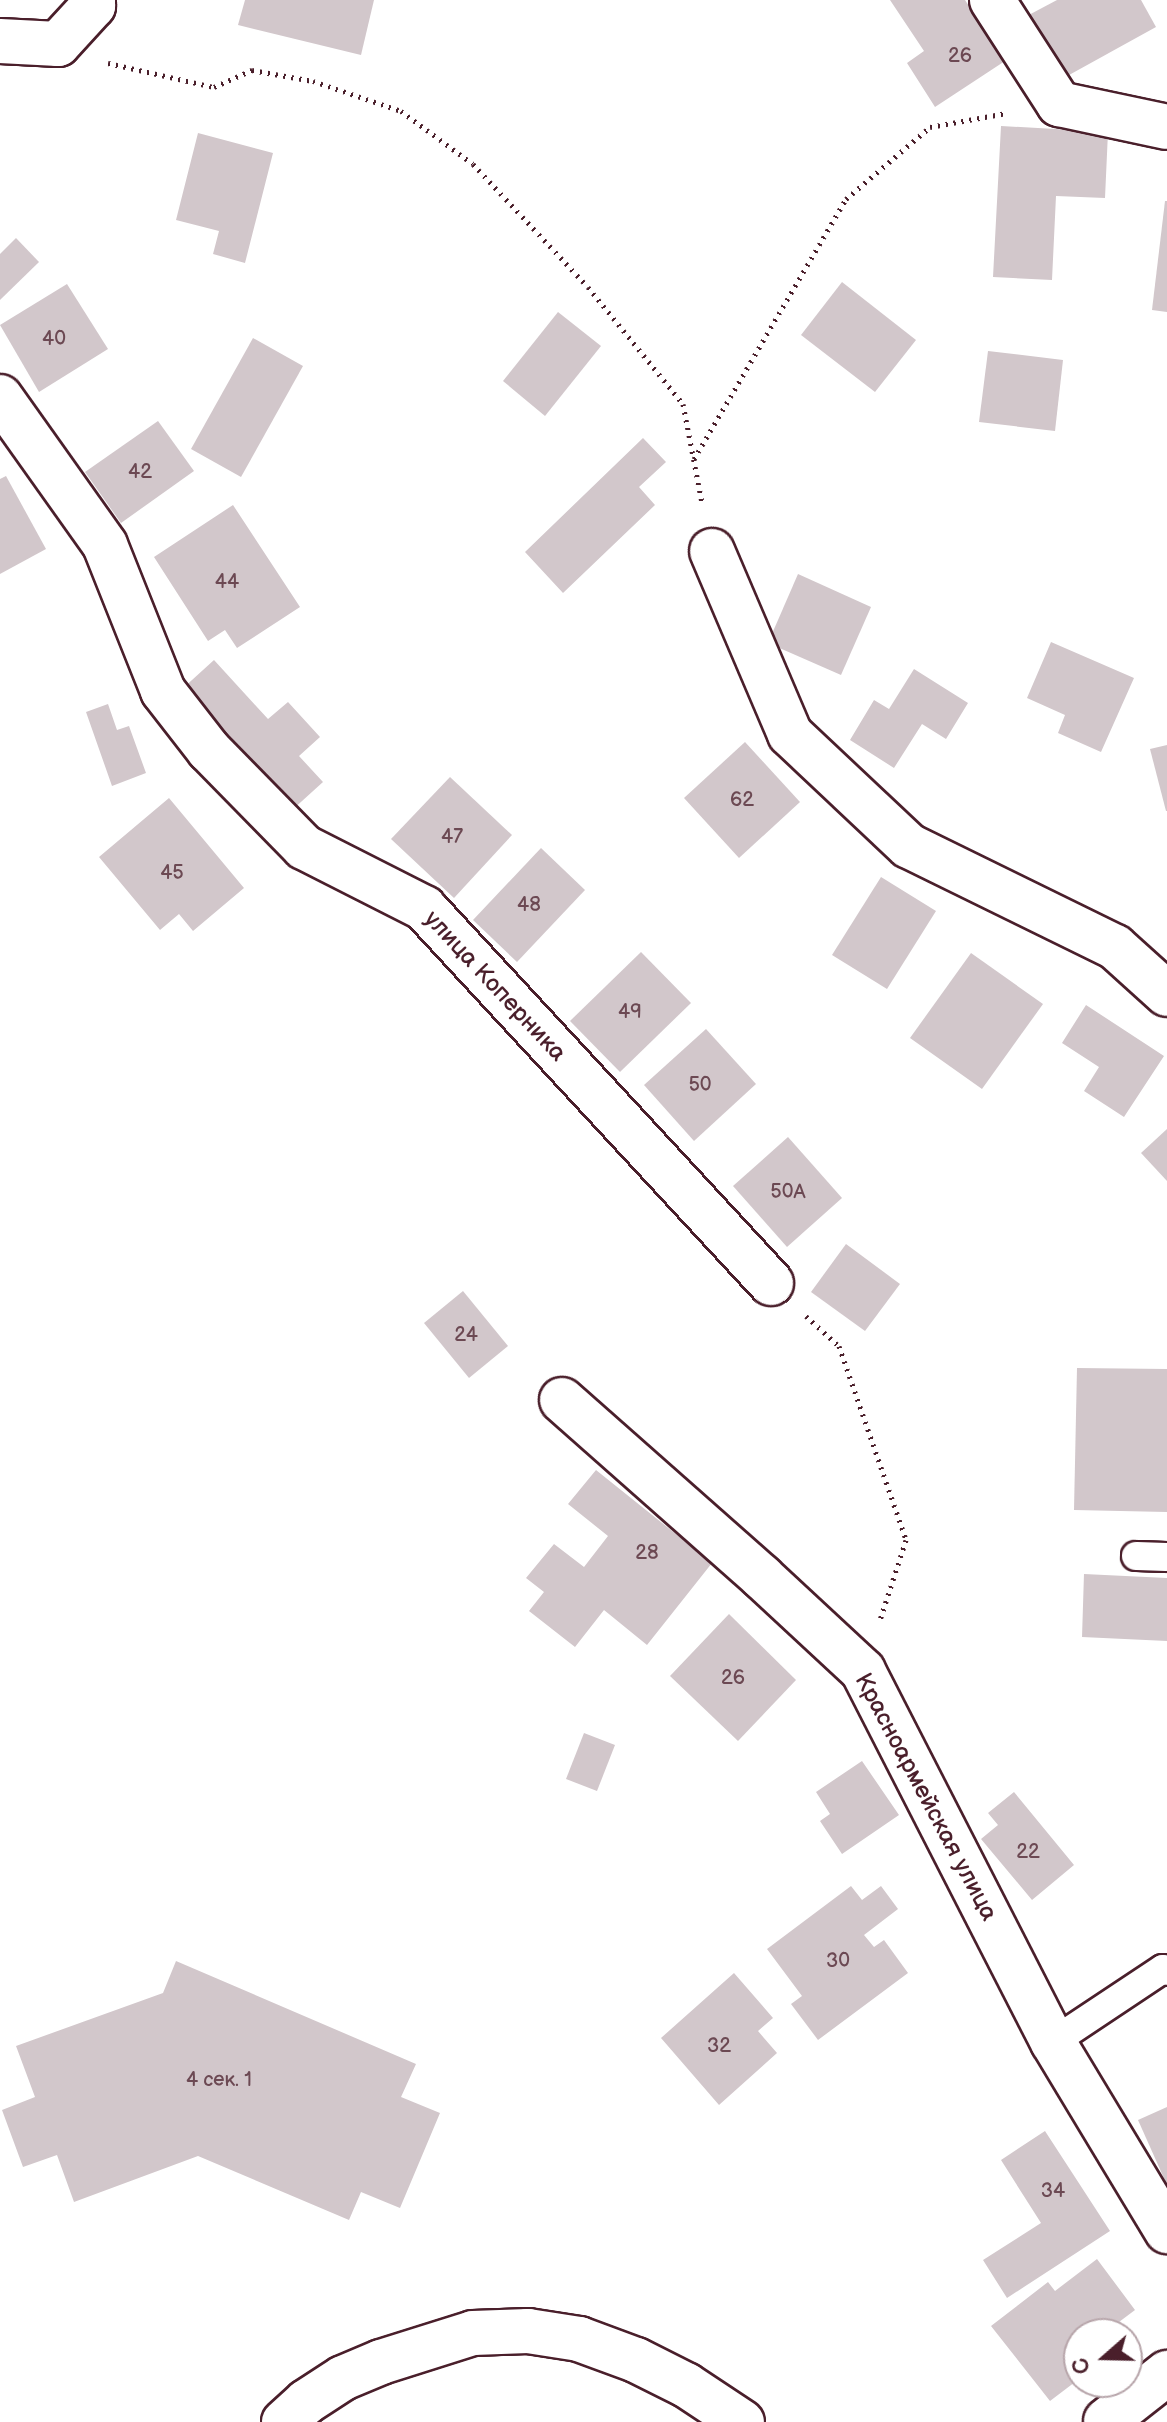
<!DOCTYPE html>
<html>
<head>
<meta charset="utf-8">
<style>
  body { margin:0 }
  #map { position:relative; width:1167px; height:2422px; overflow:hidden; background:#fff; font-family:"Balsamiq Sans",sans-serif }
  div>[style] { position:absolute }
  .building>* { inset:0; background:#d2c7cb }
  .path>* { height:5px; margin-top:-2.5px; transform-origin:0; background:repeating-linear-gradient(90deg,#4a1f2b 0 2px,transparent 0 8px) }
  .roads { filter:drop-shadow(2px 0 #4a1f2b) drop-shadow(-2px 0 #4a1f2b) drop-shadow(0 2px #4a1f2b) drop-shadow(0 -2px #4a1f2b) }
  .lane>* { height:28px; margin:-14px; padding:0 14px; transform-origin:14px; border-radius:14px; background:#fff }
  .street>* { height:44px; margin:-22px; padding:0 22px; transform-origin:22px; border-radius:22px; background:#fff }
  span { translate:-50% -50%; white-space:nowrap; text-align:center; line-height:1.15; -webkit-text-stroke:7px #fff; paint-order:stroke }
  .number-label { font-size:20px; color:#6c4953 }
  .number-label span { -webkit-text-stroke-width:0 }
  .street-label { font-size:24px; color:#4a1f2b }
  .north { position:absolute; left:1063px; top:2318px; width:80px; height:80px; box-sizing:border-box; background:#fff; border:2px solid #b7a5aa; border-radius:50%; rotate:250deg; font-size:22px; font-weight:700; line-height:32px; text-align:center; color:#4a1f2b }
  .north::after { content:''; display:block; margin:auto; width:28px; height:36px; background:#4a1f2b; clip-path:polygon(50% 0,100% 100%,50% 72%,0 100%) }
</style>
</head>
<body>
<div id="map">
  <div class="building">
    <i style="clip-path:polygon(245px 0,374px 0,361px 55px,238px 25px)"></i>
    <i style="clip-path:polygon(890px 0,965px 0,1005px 61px,935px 107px,907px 63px,924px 51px)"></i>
    <i style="clip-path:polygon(1057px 0,1141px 0,1156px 27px,1060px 80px,1025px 17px)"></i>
    <i style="clip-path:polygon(1001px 126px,1108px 132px,1105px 198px,1056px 196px,1052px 280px,993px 277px)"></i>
    <i style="clip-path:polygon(198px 133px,273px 153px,245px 263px,213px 254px,219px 231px,176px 220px)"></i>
    <i style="clip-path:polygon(1165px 201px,1167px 201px,1167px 312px,1152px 310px)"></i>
    <i style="clip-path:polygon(16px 238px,39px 262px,0 300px,0 254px)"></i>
    <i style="clip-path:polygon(842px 282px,916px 340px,875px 392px,801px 335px)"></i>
    <i style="clip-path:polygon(67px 284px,108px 349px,39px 392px,0 325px)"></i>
    <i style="clip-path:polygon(558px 312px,601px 346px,545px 416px,503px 381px)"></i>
    <i style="clip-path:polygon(253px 338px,303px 366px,241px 477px,191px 449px)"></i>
    <i style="clip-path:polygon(988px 351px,1063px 360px,1055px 431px,979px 422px)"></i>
    <i style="clip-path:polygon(158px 421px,194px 471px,121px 523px,85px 472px)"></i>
    <i style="clip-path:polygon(643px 438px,666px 462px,639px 487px,655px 505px,563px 593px,525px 552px)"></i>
    <i style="clip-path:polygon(6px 476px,46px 549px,0 574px,0 479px)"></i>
    <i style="clip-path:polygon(233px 505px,300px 607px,237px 648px,225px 630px,208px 641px,154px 557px)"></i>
    <i style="clip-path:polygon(798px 574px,871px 607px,841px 675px,768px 643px)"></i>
    <i style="clip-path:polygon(1051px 642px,1134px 678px,1101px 752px,1058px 733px,1065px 715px,1027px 698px)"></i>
    <i style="clip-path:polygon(214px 660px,268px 719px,288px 702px,320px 737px,299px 756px,323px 782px,291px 811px,181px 690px)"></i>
    <i style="clip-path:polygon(914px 669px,968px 703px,946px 739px,922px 724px,894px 768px,850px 740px,874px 700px,889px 709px)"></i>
    <i style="clip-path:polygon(108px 704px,117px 730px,129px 726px,146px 773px,112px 786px,86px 712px)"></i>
    <i style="clip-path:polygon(745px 742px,800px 802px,739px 858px,684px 798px)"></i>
    <i style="clip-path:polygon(1167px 745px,1167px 811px,1166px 811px,1150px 749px)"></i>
    <i style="clip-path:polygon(450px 777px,512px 835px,454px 898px,391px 839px)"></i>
    <i style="clip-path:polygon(169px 798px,244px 888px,193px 931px,179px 914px,160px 930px,99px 857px)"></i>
    <i style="clip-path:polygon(541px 848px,585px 890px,517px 962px,473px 920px)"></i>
    <i style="clip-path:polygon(881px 877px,936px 911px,887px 989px,832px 955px)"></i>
    <i style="clip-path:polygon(641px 952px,691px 1003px,620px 1072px,570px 1021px)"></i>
    <i style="clip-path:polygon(971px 953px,1043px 1004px,982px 1089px,910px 1038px)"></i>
    <i style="clip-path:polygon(1086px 1005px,1164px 1056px,1124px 1117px,1084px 1091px,1099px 1067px,1062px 1043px)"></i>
    <i style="clip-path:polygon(706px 1029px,756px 1084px,694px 1141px,644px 1085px)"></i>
    <i style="clip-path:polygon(1167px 1129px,1167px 1181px,1141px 1153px)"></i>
    <i style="clip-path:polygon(788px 1137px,842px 1198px,787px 1247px,733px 1186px)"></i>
    <i style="clip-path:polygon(846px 1244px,900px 1284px,865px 1331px,811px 1292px)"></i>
    <i style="clip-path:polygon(463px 1291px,508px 1346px,469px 1378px,424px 1323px)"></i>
    <i style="clip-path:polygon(1077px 1368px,1167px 1369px,1167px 1512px,1074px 1510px)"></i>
    <i style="clip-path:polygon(596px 1470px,712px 1563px,647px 1645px,604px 1610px,575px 1647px,529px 1611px,544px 1592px,526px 1578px,554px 1544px,584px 1567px,608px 1536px,568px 1504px)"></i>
    <i style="clip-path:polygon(1084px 1574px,1167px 1578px,1167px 1641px,1082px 1637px)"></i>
    <i style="clip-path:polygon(729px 1614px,796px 1680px,738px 1741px,670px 1676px)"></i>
    <i style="clip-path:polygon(584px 1733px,615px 1745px,597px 1791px,566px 1779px)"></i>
    <i style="clip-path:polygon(862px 1761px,899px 1815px,842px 1854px,820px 1821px,830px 1814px,816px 1792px)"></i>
    <i style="clip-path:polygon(1014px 1792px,1074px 1865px,1032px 1900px,981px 1839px,998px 1825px,988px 1813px)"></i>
    <i style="clip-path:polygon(851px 1886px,862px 1900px,881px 1886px,898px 1909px,864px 1935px,874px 1947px,884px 1940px,908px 1973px,818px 2040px,791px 2004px,802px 1996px,767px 1949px)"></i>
    <i style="clip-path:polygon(176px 1961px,416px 2064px,401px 2097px,440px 2113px,400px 2208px,361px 2192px,349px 2220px,198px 2156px,74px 2202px,57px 2155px,23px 2167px,2px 2110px,35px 2097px,16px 2046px,163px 1993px)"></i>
    <i style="clip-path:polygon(734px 1973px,773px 2018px,758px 2031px,777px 2053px,719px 2105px,661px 2038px)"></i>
    <i style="clip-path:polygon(1167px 2107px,1167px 2185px,1138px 2120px)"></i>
    <i style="clip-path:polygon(1045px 2131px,1110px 2231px,1007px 2298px,983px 2260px,1041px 2223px,1001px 2160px)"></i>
    <i style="clip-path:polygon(1097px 2259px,1135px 2310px,1111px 2328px,1115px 2334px,1079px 2334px,1079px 2379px,1050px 2401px,991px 2326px,1048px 2282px,1055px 2291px)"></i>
  </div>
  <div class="path">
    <i style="left:108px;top:63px;width:109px;rotate:12.8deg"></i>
    <i style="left:214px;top:87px;width:42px;rotate:-24.1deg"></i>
    <i style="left:252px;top:70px;width:62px;rotate:10.2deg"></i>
    <i style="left:313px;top:81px;width:93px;rotate:18.8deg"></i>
    <i style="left:401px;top:111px;width:89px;rotate:36.4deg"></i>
    <i style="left:473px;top:164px;width:168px;rotate:46.9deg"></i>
    <i style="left:588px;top:287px;width:151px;rotate:50.9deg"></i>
    <i style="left:683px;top:404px;width:101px;rotate:79.1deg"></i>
    <i style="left:694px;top:459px;width:301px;rotate:-59.7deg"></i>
    <i style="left:846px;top:199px;width:111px;rotate:-40.6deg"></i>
    <i style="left:930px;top:127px;width:78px;rotate:-10.3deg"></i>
    <i style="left:806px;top:1316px;width:45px;rotate:42.3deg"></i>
    <i style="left:839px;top:1346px;width:205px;rotate:70.9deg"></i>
    <i style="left:906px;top:1540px;width:84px;rotate:108deg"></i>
  </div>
  <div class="roads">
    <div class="lane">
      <i style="left:1136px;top:1556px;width:31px;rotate:2deg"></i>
      <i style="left:1053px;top:2042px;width:132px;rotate:-33.6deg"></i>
      <i style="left:1163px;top:1969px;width:4px;rotate:27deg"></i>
    </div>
    <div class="street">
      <i style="left:992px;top:0;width:124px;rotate:57.2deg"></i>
      <i style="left:1059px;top:104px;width:110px;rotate:12deg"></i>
      <i style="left:0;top:41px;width:58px;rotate:3deg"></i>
      <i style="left:58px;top:44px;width:52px;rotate:-47.4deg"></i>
      <i style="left:93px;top:6px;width:6px;rotate:-90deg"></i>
      <i style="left:0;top:397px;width:181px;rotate:54.6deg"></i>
      <i style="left:105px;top:545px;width:157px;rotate:68.3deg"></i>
      <i style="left:163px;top:691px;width:75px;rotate:52.1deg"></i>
      <i style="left:209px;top:750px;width:136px;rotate:45.6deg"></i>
      <i style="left:304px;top:847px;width:135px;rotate:26.9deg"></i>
      <i style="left:424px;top:908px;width:511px;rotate:47.22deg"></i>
      <i style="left:712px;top:551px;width:199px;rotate:66.9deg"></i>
      <i style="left:790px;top:734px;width:163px;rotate:43.3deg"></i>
      <i style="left:909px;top:846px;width:229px;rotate:26.1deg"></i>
      <i style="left:1115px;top:947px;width:70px;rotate:42.1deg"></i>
      <i style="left:562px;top:1400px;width:267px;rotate:41.5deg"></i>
      <i style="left:762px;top:1577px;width:138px;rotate:42.9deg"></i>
      <i style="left:863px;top:1671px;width:417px;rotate:62.9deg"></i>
      <i style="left:1053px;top:2042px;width:221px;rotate:58.9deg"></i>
      <i style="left:1106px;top:2421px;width:78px;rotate:-38.2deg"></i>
      <i style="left:284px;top:2422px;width:30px;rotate:-42deg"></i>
      <i style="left:306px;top:2402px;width:44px;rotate:-33deg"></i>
      <i style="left:343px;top:2378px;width:41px;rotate:-22.8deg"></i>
      <i style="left:381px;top:2362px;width:96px;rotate:-17.5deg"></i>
      <i style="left:473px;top:2333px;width:55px;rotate:-2.1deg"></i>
      <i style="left:528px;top:2331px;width:52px;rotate:8.9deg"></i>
      <i style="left:579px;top:2339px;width:61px;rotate:20.2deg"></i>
      <i style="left:636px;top:2360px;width:56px;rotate:26.6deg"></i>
      <i style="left:686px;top:2385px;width:67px;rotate:33.5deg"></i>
    </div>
  </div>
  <div class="number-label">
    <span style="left:960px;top:56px">26</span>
    <span style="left:54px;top:339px">40</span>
    <span style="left:140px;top:472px">42</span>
    <span style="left:227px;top:582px">44</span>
    <span style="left:742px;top:800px">62</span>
    <span style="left:452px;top:837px">47</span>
    <span style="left:172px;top:873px">45</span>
    <span style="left:529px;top:905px">48</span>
    <span style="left:630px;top:1012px">49</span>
    <span style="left:700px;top:1085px">50</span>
    <span style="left:788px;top:1192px">50А</span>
    <span style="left:466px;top:1335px">24</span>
    <span style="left:647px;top:1553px">28</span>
    <span style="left:733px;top:1678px">26</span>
    <span style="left:1028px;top:1852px">22</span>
    <span style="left:838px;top:1961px">30</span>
    <span style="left:719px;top:2046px">32</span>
    <span style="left:219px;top:2080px">4 сек. 1</span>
    <span style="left:1053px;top:2191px">34</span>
  </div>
  <div class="street-label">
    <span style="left:495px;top:986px;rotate:47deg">улица Коперника</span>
    <span style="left:926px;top:1797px;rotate:62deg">Красноармейская улица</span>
  </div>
  <div class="north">С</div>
</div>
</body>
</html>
